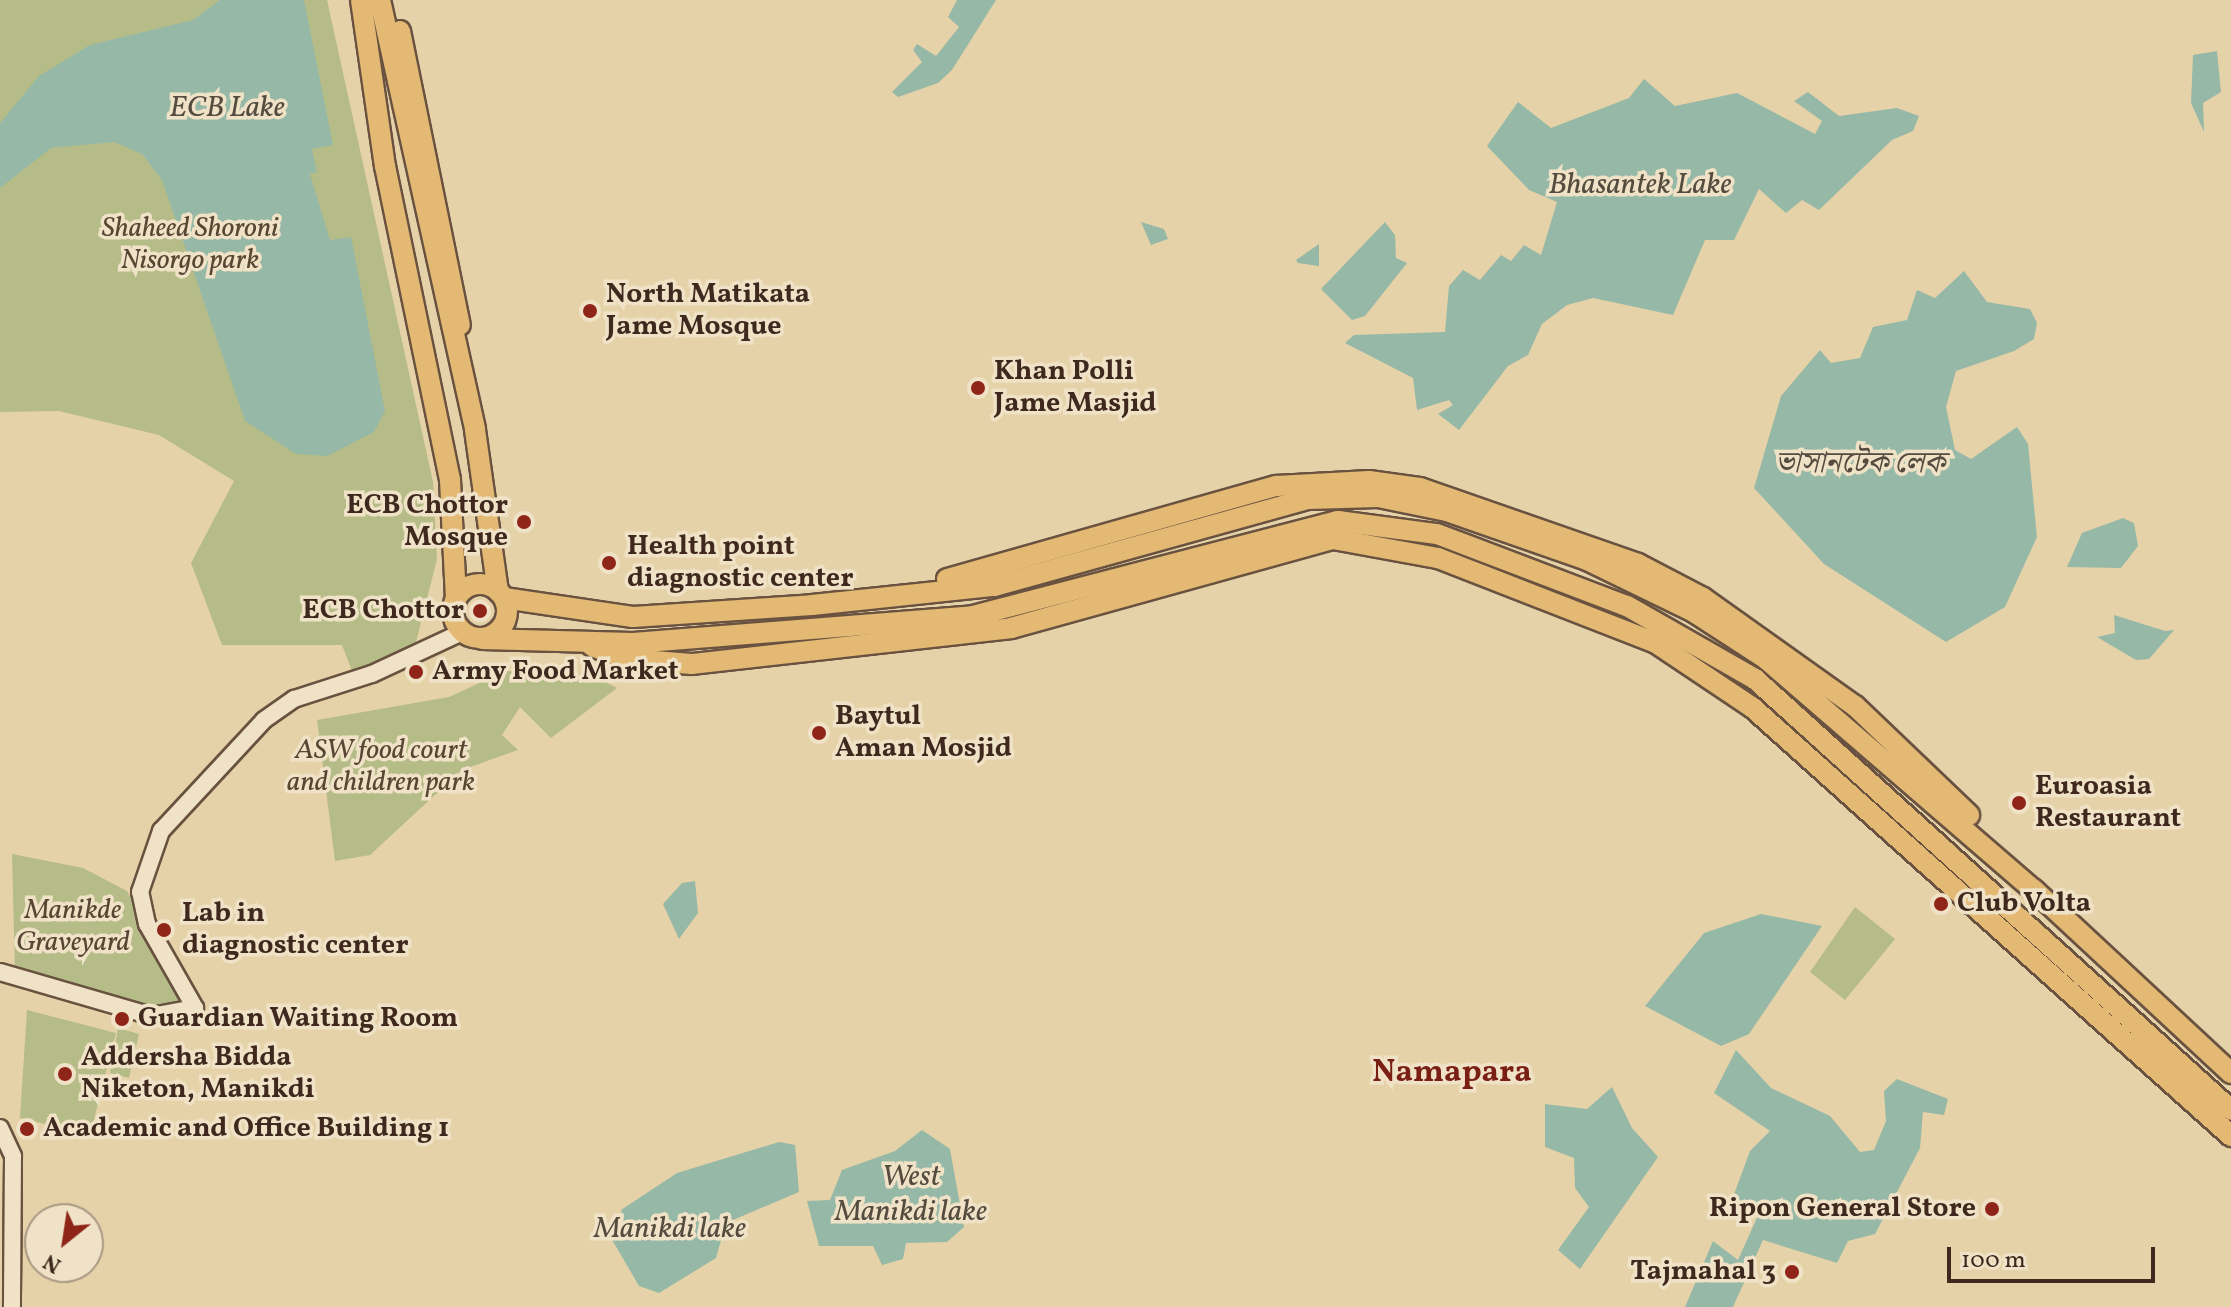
<!DOCTYPE html>
<html>
<head>
<meta charset="utf-8">
<style>
  body { margin:0 }
  #map { position:relative; width:2231px; height:1307px; overflow:hidden; background:#e6d2a8; font-family:Vollkorn,"Noto Serif Bengali",serif }
  div>[style] { position:absolute }
  .green>* { inset:0; background:#b5bc88 }
  .water>* { inset:0; background:#96b8a6 }
  .roads { filter:drop-shadow(2px 0 #695240) drop-shadow(-2px 0 #695240) drop-shadow(0 2px #695240) drop-shadow(0 -2px #695240) }
  .minor>* { height:16px; margin:-8px; padding:0 8px; transform-origin:8px; border-radius:8px; background:#efe2c6 }
  .major>* { height:20px; margin:-10px; padding:0 10px; transform-origin:10px; border-radius:10px; background:#e3b974 }
  .major>.ring { margin:-10px; padding:0; box-sizing:content-box; background:none; border:20px solid #e3b974; border-radius:50% }
  .dots>* { width:22px; height:22px; translate:-50% -50%; box-sizing:border-box; border:4px solid #efe2c6; border-radius:50% }
  span { translate:-50% -50%; white-space:nowrap; text-align:center; line-height:1.15; -webkit-text-stroke:7px #efe2c6; paint-order:stroke }
  .park-label { font-size:28px; color:#574633; font-style:italic }
  .poi-label { font-size:28px; color:#3f281e; font-weight:700 }
  .left { translate:0 -50%; text-align:left }
  .right { translate:-100% -50%; text-align:right }
  .water-label { font-size:30px; color:#554c40; font-style:italic }
  .quarter-label { font-size:32px; color:#7a1f14; font-weight:700 }
  .north { position:absolute; left:24px; top:1203px; width:80px; height:80px; box-sizing:border-box; background:#efe2c6; border:2px solid #a99883; border-radius:50%; rotate:210deg; font-size:22px; font-weight:700; line-height:32px; text-align:center; color:#3f281e }
  .north::after { content:''; display:block; margin:auto; width:28px; height:36px; background:#8f2418; clip-path:polygon(50% 0,100% 100%,50% 72%,0 100%) }
  .scale { position:absolute; left:1947px; top:1247px; width:208px; height:36px; box-sizing:border-box; border:4px solid #3f281e; border-top:0; padding-left:10px; font-size:24px; line-height:28px; white-space:nowrap; color:#3f281e; -webkit-text-stroke:6px #efe2c6; paint-order:stroke }
</style>
</head>
<body>
<div id="map">
  <div class="green">
    <i style="clip-path:polygon(0 0,327px 0,433px 482px,437px 559px,414px 650px,354px 676px,342px 645px,222px 645px,191px 563px,234px 481px,159px 435px,59px 411px,0 412px)"></i>
    <i style="clip-path:polygon(506px 671px,590px 674px,617px 688px,551px 738px,520px 707px,502px 735px,518px 750px,462px 770px,370px 855px,335px 861px,317px 720px,449px 697px)"></i>
    <i style="clip-path:polygon(12px 854px,83px 868px,127px 891px,182px 999px,182px 1017px,15px 973px)"></i>
    <i style="clip-path:polygon(1855px 907px,1895px 939px,1845px 1000px,1810px 972px)"></i>
    <i style="clip-path:polygon(27px 1010px,116px 1033px,90px 1135px,20px 1118px)"></i>
    <i style="clip-path:polygon(118px 1028px,139px 1034px,129px 1078px,110px 1073px)"></i>
  </div>
  <div class="water">
    <i style="clip-path:polygon(220px 0,304px 0,333px 145px,312px 149px,317px 172px,310px 174px,330px 240px,351px 237px,385px 411px,374px 432px,327px 456px,296px 454px,245px 421px,162px 180px,142px 154px,114px 142px,51px 148px,0 188px,0 123px,39px 76px,90px 45px,193px 20px)"></i>
    <i style="clip-path:polygon(957px 0,996px 0,952px 70px,938px 83px,898px 97px,892px 92px,922px 62px,913px 50px,917px 44px,936px 56px,959px 27px,948px 17px)"></i>
    <i style="clip-path:polygon(2217px 51px,2221px 92px,2203px 103px,2204px 132px,2191px 103px,2193px 55px)"></i>
    <i style="clip-path:polygon(1644px 79px,1675px 106px,1737px 93px,1815px 134px,1822px 121px,1794px 101px,1808px 92px,1839px 116px,1897px 108px,1919px 116px,1913px 131px,1892px 140px,1819px 210px,1802px 200px,1786px 213px,1759px 189px,1734px 240px,1705px 240px,1673px 315px,1593px 298px,1567px 305px,1542px 324px,1528px 355px,1508px 366px,1459px 430px,1438px 414px,1453px 405px,1449px 400px,1417px 410px,1413px 378px,1345px 343px,1354px 335px,1445px 332px,1449px 286px,1463px 270px,1480px 280px,1501px 255px,1511px 261px,1524px 245px,1541px 255px,1557px 202px,1529px 190px,1487px 146px,1518px 102px,1551px 128px,1629px 98px)"></i>
    <i style="clip-path:polygon(1141px 222px,1164px 229px,1168px 239px,1151px 245px)"></i>
    <i style="clip-path:polygon(1385px 222px,1395px 235px,1396px 258px,1407px 263px,1365px 316px,1352px 320px,1321px 289px)"></i>
    <i style="clip-path:polygon(1319px 244px,1319px 266px,1298px 263px,1296px 260px)"></i>
    <i style="clip-path:polygon(1964px 271px,1987px 302px,2030px 309px,2037px 323px,2034px 339px,2014px 351px,1956px 371px,1946px 407px,1955px 450px,1971px 459px,2017px 427px,2028px 444px,2037px 537px,2005px 607px,1946px 642px,1824px 564px,1754px 488px,1781px 396px,1820px 350px,1831px 363px,1860px 358px,1873px 327px,1907px 320px,1917px 290px,1935px 298px)"></i>
    <i style="clip-path:polygon(2123px 518px,2134px 523px,2138px 546px,2121px 568px,2067px 567px,2082px 533px)"></i>
    <i style="clip-path:polygon(2114px 615px,2165px 631px,2174px 630px,2149px 659px,2136px 660px,2097px 637px,2115px 633px)"></i>
    <i style="clip-path:polygon(695px 881px,698px 913px,679px 939px,663px 904px,682px 883px)"></i>
    <i style="clip-path:polygon(1761px 914px,1822px 926px,1749px 1034px,1721px 1046px,1645px 1006px,1704px 933px)"></i>
    <i style="clip-path:polygon(1736px 1050px,1771px 1088px,1830px 1116px,1860px 1152px,1874px 1150px,1886px 1121px,1884px 1091px,1897px 1079px,1948px 1099px,1944px 1115px,1923px 1112px,1920px 1148px,1875px 1234px,1848px 1241px,1837px 1263px,1763px 1240px,1733px 1307px,1685px 1307px,1713px 1241px,1738px 1260px,1760px 1211px,1733px 1197px,1750px 1151px,1770px 1131px,1714px 1093px)"></i>
    <i style="clip-path:polygon(1612px 1087px,1632px 1128px,1658px 1157px,1580px 1269px,1558px 1250px,1589px 1207px,1575px 1188px,1574px 1158px,1545px 1147px,1545px 1104px,1587px 1109px)"></i>
    <i style="clip-path:polygon(922px 1130px,950px 1149px,964px 1227px,947px 1242px,906px 1243px,903px 1259px,882px 1265px,873px 1246px,819px 1246px,807px 1201px,830px 1200px,842px 1170px,895px 1151px)"></i>
    <i style="clip-path:polygon(779px 1142px,795px 1145px,799px 1192px,726px 1223px,716px 1258px,659px 1293px,639px 1286px,611px 1238px,624px 1222px,621px 1210px,677px 1173px)"></i>
  </div>
  <div class="roads">
    <div class="minor">
      <i style="left:0;top:972px;width:157px;rotate:16.2deg"></i>
      <i style="left:151px;top:1016px;width:45px;rotate:-10.3deg"></i>
      <i style="left:195px;top:1008px;width:97px;rotate:-119.7deg"></i>
      <i style="left:147px;top:924px;width:33px;rotate:-102deg"></i>
      <i style="left:140px;top:892px;width:65px;rotate:-71deg"></i>
      <i style="left:161px;top:831px;width:151px;rotate:-47.1deg"></i>
      <i style="left:264px;top:720px;width:37px;rotate:-35deg"></i>
      <i style="left:294px;top:699px;width:82px;rotate:-17.8deg"></i>
      <i style="left:372px;top:674px;width:99px;rotate:-25deg"></i>
      <i style="left:0;top:1128px;width:31px;rotate:65deg"></i>
      <i style="left:13px;top:1156px;width:151px;rotate:90.4deg"></i>
    </div>
    <div class="major">
      <i style="left:361px;top:0;width:168px;rotate:81.8deg"></i>
      <i style="left:385px;top:166px;width:321px;rotate:78.3deg"></i>
      <i style="left:450px;top:480px;width:120px;rotate:87.1deg"></i>
      <i style="left:380px;top:0;width:440px;rotate:77.5deg"></i>
      <i style="left:475px;top:430px;width:163px;rotate:81.9deg"></i>
      <i style="left:400px;top:31px;width:300px;rotate:78.5deg"></i>
      <i style="left:947px;top:579px;width:342px;rotate:-15.8deg"></i>
      <i style="left:1276px;top:486px;width:93px;rotate:-3.1deg"></i>
      <i style="left:1369px;top:481px;width:51px;rotate:7.8deg"></i>
      <i style="left:1420px;top:488px;width:231px;rotate:19.2deg"></i>
      <i style="left:1638px;top:564px;width:73px;rotate:27.6deg"></i>
      <i style="left:1703px;top:598px;width:186px;rotate:35.4deg"></i>
      <i style="left:1855px;top:706px;width:158px;rotate:43.7deg"></i>
      <i class="ring" style="left:453px;top:584px;width:34px;height:34px"></i>
      <i style="left:504px;top:598px;width:130px;rotate:8.4deg"></i>
      <i style="left:633px;top:617px;width:179px;rotate:-3.8deg"></i>
      <i style="left:812px;top:605px;width:183px;rotate:-6deg"></i>
      <i style="left:994px;top:586px;width:326px;rotate:-15.5deg"></i>
      <i style="left:1308px;top:499px;width:70px;rotate:-1.6deg"></i>
      <i style="left:1378px;top:497px;width:70px;rotate:11.5deg"></i>
      <i style="left:1447px;top:511px;width:148px;rotate:19.3deg"></i>
      <i style="left:1587px;top:560px;width:119px;rotate:25.9deg"></i>
      <i style="left:1694px;top:612px;width:86px;rotate:33.1deg"></i>
      <i style="left:1766px;top:659px;width:354px;rotate:40.8deg"></i>
      <i style="left:2034px;top:890px;width:269px;rotate:42.9deg"></i>
      <i style="left:482px;top:639px;width:151px;rotate:1.5deg"></i>
      <i style="left:633px;top:643px;width:341px;rotate:-4.5deg"></i>
      <i style="left:973px;top:616px;width:377px;rotate:-14.6deg"></i>
      <i style="left:1338px;top:521px;width:100px;rotate:7.5deg"></i>
      <i style="left:1437px;top:534px;width:203px;rotate:20.8deg"></i>
      <i style="left:1627px;top:606px;width:147px;rotate:29.7deg"></i>
      <i style="left:1755px;top:679px;width:642px;rotate:42.16deg"></i>
      <i style="left:592px;top:646px;width:38px;rotate:20deg"></i>
      <i style="left:628px;top:659px;width:64px;rotate:4.5deg"></i>
      <i style="left:692px;top:664px;width:321px;rotate:-6.4deg"></i>
      <i style="left:1011px;top:628px;width:334px;rotate:-15.5deg"></i>
      <i style="left:1333px;top:539px;width:107px;rotate:10.3deg"></i>
      <i style="left:1438px;top:558px;width:234px;rotate:21.3deg"></i>
      <i style="left:1656px;top:643px;width:117px;rotate:33.8deg"></i>
      <i style="left:1753px;top:708px;width:642px;rotate:41.84deg"></i>
    </div>
  </div>
  <div class="dots">
    <i style="left:590px;top:311px;background:#8f2418"></i>
    <i style="left:978px;top:388px;background:#8f2418"></i>
    <i style="left:524px;top:522px;background:#8f2418"></i>
    <i style="left:609px;top:563px;background:#8f2418"></i>
    <i style="left:480px;top:611px;background:#8f2418"></i>
    <i style="left:416px;top:672px;background:#8f2418"></i>
    <i style="left:819px;top:733px;background:#8f2418"></i>
    <i style="left:2019px;top:803px;background:#8f2418"></i>
    <i style="left:1941px;top:904px;background:#8f2418"></i>
    <i style="left:164px;top:930px;background:#8f2418"></i>
    <i style="left:122px;top:1019px;background:#8f2418"></i>
    <i style="left:65px;top:1074px;background:#8f2418"></i>
    <i style="left:27px;top:1129px;background:#8f2418"></i>
    <i style="left:1992px;top:1209px;background:#8f2418"></i>
    <i style="left:1792px;top:1272px;background:#8f2418"></i>
  </div>
  <div class="park-label">
    <span style="left:190px;top:245px">Shaheed Shoroni<br>Nisorgo park</span>
    <span style="left:381px;top:767px">ASW food court<br>and children park</span>
    <span style="left:73px;top:927px">Manikde<br>Graveyard</span>
  </div>
  <div class="poi-label">
    <span class="left" style="left:606px;top:311px">North Matikata<br>Jame Mosque</span>
    <span class="left" style="left:994px;top:388px">Khan Polli<br>Jame Masjid</span>
    <span class="right" style="left:508px;top:522px">ECB Chottor<br>Mosque</span>
    <span class="left" style="left:627px;top:563px">Health point<br>diagnostic center</span>
    <span class="right" style="left:464px;top:611px">ECB Chottor</span>
    <span class="left" style="left:432px;top:672px">Army Food Market</span>
    <span class="left" style="left:835px;top:733px">Baytul<br>Aman Mosjid</span>
    <span class="left" style="left:2035px;top:803px">Euroasia<br>Restaurant</span>
    <span class="left" style="left:1957px;top:904px">Club Volta</span>
    <span class="left" style="left:182px;top:930px">Lab in<br>diagnostic center</span>
    <span class="left" style="left:138px;top:1019px">Guardian Waiting Room</span>
    <span class="left" style="left:81px;top:1074px">Addersha Bidda<br>Niketon, Manikdi</span>
    <span class="left" style="left:43px;top:1129px">Academic and Office Building 1</span>
    <span class="right" style="left:1976px;top:1209px">Ripon General Store</span>
    <span class="right" style="left:1776px;top:1272px">Tajmahal 3</span>
  </div>
  <div class="water-label">
    <span style="left:227px;top:108px">ECB Lake</span>
    <span style="left:1640px;top:185px">Bhasantek Lake</span>
    <span style="left:1860px;top:464px">ভাসানটেক লেক</span>
    <span style="left:911px;top:1194px">West<br>Manikdi lake</span>
    <span style="left:670px;top:1229px">Manikdi lake</span>
  </div>
  <div class="quarter-label">
    <span style="left:1452px;top:1073px">Namapara</span>
  </div>
  <div class="north">N</div>
  <div class="scale">100 m</div>
</div>
</body>
</html>
